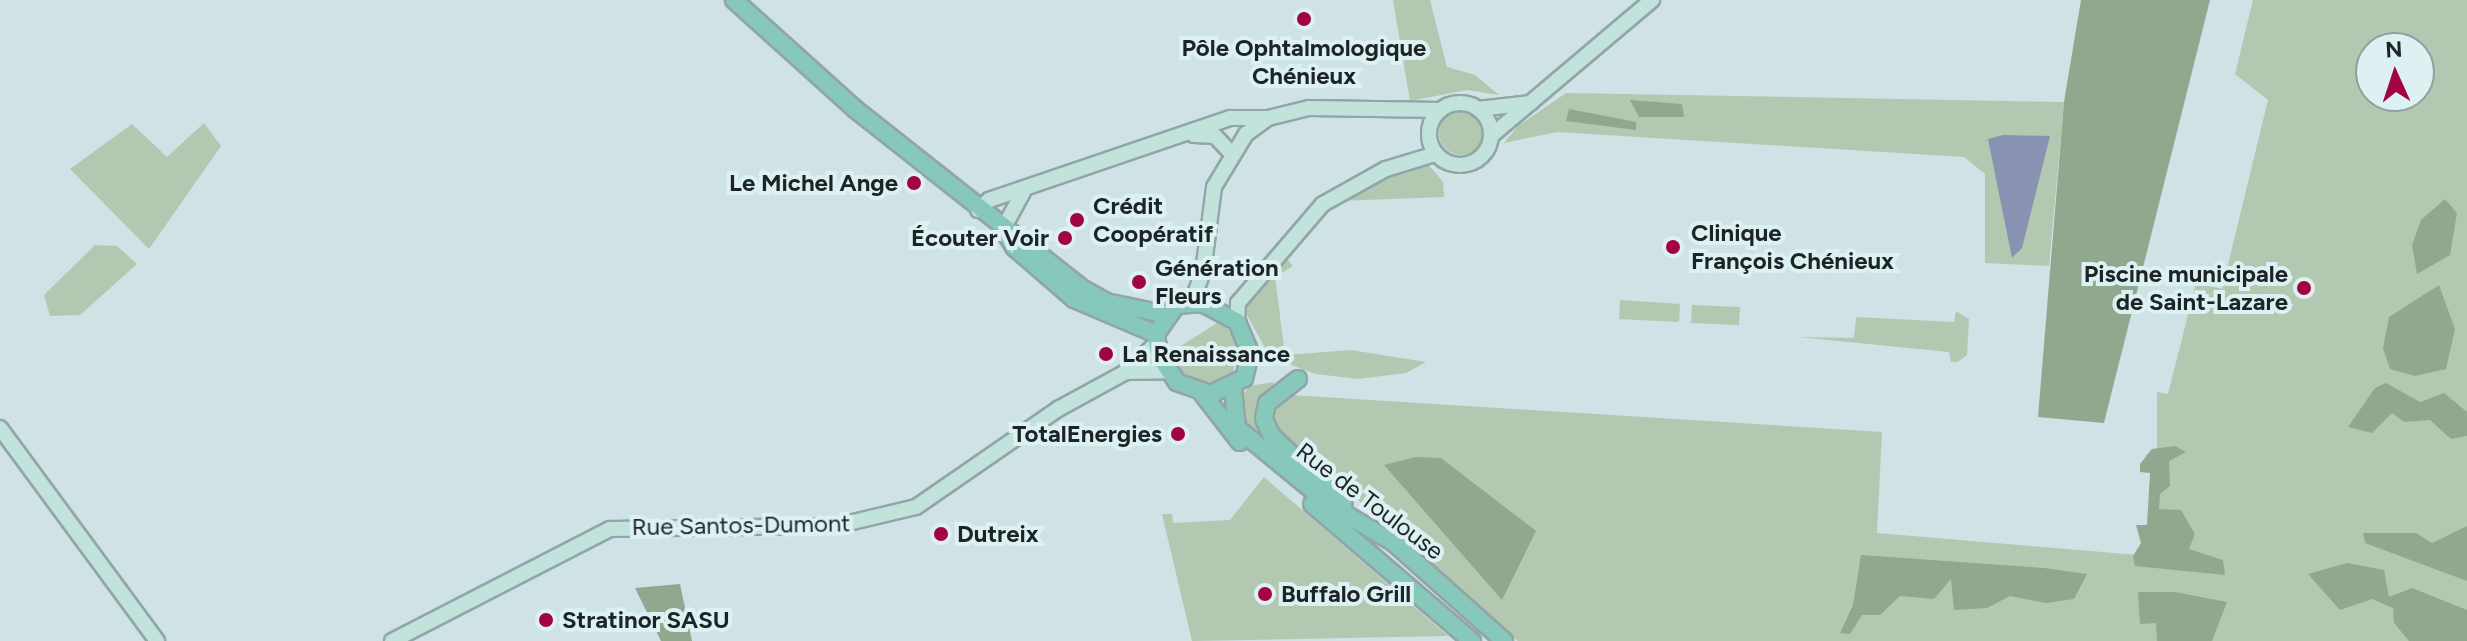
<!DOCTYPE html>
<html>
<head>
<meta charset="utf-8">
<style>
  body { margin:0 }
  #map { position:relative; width:2467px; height:641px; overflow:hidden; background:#cfe3e6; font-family:Figtree,sans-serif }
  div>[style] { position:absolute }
  .green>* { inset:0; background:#b3c8b0 }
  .round { border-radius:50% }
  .forest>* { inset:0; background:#90a88d }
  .water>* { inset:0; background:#8992b0 }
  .roads { filter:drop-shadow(2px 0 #93a5a8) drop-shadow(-2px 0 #93a5a8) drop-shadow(0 2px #93a5a8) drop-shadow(0 -2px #93a5a8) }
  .secondary>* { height:14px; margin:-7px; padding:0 7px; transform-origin:7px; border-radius:7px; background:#c2e3dc }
  .secondary>.ring { margin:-7px; padding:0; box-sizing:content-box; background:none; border:14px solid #c2e3dc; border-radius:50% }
  .primary>* { height:16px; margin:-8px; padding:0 8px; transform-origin:8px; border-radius:8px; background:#86c8b9 }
  .dots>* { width:22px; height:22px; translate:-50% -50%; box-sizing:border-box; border:4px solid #ddf1f3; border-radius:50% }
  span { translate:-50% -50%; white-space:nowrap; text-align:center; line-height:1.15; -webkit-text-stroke:8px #ddf1f3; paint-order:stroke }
  .poi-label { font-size:24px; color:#1d2425; font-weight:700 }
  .right { translate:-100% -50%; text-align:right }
  .left { translate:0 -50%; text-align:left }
  .street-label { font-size:24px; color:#1d2425 }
  .north { position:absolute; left:2355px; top:32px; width:80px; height:80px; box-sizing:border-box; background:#ddf1f3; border:2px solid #909fa1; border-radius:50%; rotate:357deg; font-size:22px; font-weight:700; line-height:32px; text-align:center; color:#1d2425 }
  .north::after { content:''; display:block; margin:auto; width:28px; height:36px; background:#a10441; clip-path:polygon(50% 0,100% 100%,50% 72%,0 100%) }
</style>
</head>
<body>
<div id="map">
  <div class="green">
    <i style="clip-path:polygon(1393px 0,1430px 0,1447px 67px,1475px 75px,1499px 95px,1467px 90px,1410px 101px)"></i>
    <i style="clip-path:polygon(evenodd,2253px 0,2467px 0,2467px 641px,1518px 641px,1278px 429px,1273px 417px,1284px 395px,1291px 395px,1882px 432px,1877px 533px,2149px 556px,2154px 469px,2144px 468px,2146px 455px,2157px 448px,2157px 392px,2168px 394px,2196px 283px,2222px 289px,2268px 100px,2235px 74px,2253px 0,2371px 48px,2419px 48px,2419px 96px,2371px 96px,2371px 48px)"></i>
    <i style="clip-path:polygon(1566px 93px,2064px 102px,2049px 266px,1985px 263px,1985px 174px,1964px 157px,1557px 132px,1504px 143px,1518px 126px)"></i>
    <i class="round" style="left:1439px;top:111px;width:44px;height:44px"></i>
    <i style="clip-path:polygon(204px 123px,221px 146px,149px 249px,70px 169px,132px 124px,167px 157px)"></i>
    <i style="clip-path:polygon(1428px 164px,1443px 182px,1444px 197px,1339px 201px,1405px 168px)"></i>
    <i style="clip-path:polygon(95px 245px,117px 246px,137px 264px,80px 315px,50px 316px,44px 295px)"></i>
    <i style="clip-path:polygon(1286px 257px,1293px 266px,1275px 277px,1285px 355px,1351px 350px,1426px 362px,1406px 373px,1358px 379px,1316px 374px,1270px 357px,1246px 313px,1249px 297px)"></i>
    <i style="clip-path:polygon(1620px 300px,1680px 304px,1679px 322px,1619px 319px)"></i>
    <i style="clip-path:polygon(1692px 305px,1740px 307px,1739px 325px,1691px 323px)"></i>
    <i style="clip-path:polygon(1956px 311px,1969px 319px,1967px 355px,1958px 362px,1951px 362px,1949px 352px,1798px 337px,1854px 338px,1856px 317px,1954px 322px)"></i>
    <i style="clip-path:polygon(1222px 320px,1237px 345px,1233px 375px,1219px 384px,1188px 378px,1168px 354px)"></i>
    <i style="clip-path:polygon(1274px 382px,1259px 418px,1338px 503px,1239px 420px,1241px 396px,1249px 386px)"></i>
    <i style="clip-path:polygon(1264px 477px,1448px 636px,1192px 641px,1162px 514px,1172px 514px,1173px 523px,1230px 520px)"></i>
  </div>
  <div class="forest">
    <i style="clip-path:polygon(2081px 0,2210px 0,2104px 423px,2038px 417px,2064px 102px)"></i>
    <i style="clip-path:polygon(1630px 100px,1682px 104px,1684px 117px,1639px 117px)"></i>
    <i style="clip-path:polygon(1569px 109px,1636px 122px,1636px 130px,1566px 121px)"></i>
    <i style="clip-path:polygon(2445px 199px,2457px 213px,2450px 255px,2417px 274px,2412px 245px,2421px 220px)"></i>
    <i style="clip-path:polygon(2439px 285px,2455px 329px,2446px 369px,2415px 376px,2390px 369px,2383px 348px,2389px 317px)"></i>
    <i style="clip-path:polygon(2386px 383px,2420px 402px,2444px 393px,2467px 412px,2467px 436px,2451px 439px,2430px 420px,2404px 422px,2392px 413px,2372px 433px,2348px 427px,2375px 388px)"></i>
    <i style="clip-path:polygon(2175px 446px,2186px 452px,2169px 461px,2170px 486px,2160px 494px,2159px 509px,2181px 510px,2195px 534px,2189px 549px,2223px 560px,2225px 575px,2135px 566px,2133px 556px,2141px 543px,2136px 525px,2147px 525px,2150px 473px,2140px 472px,2140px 464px,2152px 449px)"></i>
    <i style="clip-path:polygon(1415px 457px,1441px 458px,1536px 531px,1502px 600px,1384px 465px)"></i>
    <i style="clip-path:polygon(2467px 526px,2467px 581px,2365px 543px,2363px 533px,2416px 533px,2432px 543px)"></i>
    <i style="clip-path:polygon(1861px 555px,2044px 568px,2087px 574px,2074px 599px,2046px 603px,2010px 596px,1987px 608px,1954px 610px,1951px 579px,1934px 599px,1900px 596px,1880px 615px,1862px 615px,1850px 634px,1840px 633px,1853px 605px)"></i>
    <i style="clip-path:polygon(2347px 563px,2384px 570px,2389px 597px,2412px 588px,2467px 610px,2467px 641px,2409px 641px,2394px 623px,2393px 608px,2372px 599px,2340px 610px,2308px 574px)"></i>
    <i style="clip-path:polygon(680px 584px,692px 641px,661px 641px,635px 588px)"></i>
    <i style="clip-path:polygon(2138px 592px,2175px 592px,2227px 602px,2212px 641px,2157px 641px,2156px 623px,2140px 624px)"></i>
  </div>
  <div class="water">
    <i style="clip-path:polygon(2003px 135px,2050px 136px,2022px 248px,2012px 258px,1988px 139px)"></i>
  </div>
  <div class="roads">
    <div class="secondary">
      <i class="ring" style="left:1429px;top:103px;width:48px;height:48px"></i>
      <i style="left:1478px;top:109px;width:53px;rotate:-6.5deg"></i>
      <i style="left:1194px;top:135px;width:21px;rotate:3deg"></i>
      <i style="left:1215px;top:136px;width:23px;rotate:47deg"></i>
      <i style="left:1491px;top:136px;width:211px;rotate:-40.2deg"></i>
      <i style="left:978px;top:210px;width:15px;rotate:-42deg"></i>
      <i style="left:989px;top:200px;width:255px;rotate:-18.8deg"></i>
      <i style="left:1230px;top:118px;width:38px"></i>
      <i style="left:1003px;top:229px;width:42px;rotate:-61.6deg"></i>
      <i style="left:1192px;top:302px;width:32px;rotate:-70deg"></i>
      <i style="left:1203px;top:272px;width:86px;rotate:-82.6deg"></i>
      <i style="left:1214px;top:187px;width:62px;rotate:-58.9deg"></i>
      <i style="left:1246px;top:134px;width:27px;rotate:-36deg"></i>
      <i style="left:1268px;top:118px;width:42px;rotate:-13.7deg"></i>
      <i style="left:1309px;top:108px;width:131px;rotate:0.9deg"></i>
      <i style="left:1237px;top:322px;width:19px;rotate:-87deg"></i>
      <i style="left:1238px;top:303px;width:130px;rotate:-49.4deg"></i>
      <i style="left:1323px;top:204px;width:72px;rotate:-29.1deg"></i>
      <i style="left:1386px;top:169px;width:51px;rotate:-17deg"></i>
      <i style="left:1128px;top:372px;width:39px;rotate:-1deg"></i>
      <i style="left:0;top:428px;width:265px;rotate:53.6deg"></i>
      <i style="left:392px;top:641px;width:245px;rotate:-27.2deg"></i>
      <i style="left:610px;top:529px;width:226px;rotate:-0.8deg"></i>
      <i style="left:836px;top:526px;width:82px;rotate:-13.4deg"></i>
      <i style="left:916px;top:507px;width:173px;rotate:-34.6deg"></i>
      <i style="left:1058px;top:409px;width:75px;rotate:-28.6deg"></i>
      <i style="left:1124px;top:373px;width:45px;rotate:-42.3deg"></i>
    </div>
    <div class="primary">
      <i style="left:734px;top:0;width:163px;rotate:42deg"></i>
      <i style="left:855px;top:109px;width:290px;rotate:38.3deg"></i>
      <i style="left:1083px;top:289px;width:26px;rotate:29deg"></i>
      <i style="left:1106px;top:302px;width:59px;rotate:11.7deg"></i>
      <i style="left:1003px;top:229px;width:22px;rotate:58deg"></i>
      <i style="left:1015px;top:248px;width:78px;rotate:40.8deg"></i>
      <i style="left:1074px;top:299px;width:89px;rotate:23.1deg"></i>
      <i style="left:1202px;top:303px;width:40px;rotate:28deg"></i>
      <i style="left:1237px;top:322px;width:34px;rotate:67deg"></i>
      <i style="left:1250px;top:353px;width:26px;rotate:103deg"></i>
      <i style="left:1244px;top:378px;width:37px;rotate:154deg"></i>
      <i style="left:1211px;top:394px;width:36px;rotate:-161deg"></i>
      <i style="left:1177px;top:382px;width:32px;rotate:-124deg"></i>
      <i style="left:1159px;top:355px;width:21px;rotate:-98deg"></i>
      <i style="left:1156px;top:334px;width:35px;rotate:-55deg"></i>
      <i style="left:1176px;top:305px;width:26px;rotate:-4deg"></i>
      <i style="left:1298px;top:379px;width:39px;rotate:142deg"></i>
      <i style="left:1267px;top:403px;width:16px;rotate:101deg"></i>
      <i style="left:1264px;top:419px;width:17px;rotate:66deg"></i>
      <i style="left:1271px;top:435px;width:100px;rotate:43.4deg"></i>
      <i style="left:1233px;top:388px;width:40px;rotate:84.3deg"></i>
      <i style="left:1237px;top:428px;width:124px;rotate:39.5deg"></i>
      <i style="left:1333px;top:507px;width:69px;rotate:30.3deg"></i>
      <i style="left:1393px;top:542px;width:149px;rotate:41.7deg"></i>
      <i style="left:1202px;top:393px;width:62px;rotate:52.2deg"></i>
      <i style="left:1312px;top:504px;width:211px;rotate:40.6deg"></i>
    </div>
  </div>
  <div class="dots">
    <i style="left:1304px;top:19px;background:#a10441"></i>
    <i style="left:914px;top:183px;background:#a10441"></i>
    <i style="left:1077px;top:220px;background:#a10441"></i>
    <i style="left:1065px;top:238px;background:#a10441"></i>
    <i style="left:1673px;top:247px;background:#a10441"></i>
    <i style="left:1139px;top:282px;background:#a10441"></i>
    <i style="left:2304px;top:288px;background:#a10441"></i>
    <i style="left:1106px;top:354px;background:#a10441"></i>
    <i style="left:1178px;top:434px;background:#a10441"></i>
    <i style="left:941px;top:534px;background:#a10441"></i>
    <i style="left:1265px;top:594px;background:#a10441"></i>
    <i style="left:546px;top:620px;background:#a10441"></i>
  </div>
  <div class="poi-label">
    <span style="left:1304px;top:62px">Pôle Ophtalmologique<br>Chénieux</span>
    <span class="right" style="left:898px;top:183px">Le Michel Ange</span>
    <span class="left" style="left:1093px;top:220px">Crédit<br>Coopératif</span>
    <span class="left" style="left:1691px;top:247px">Clinique<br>François Chénieux</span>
    <span class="right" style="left:1049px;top:238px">Écouter Voir</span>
    <span class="left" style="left:1155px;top:282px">Génération<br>Fleurs</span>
    <span class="right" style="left:2288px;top:288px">Piscine municipale<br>de Saint-Lazare</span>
    <span class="left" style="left:1122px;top:354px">La Renaissance</span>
    <span class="right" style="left:1162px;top:434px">TotalEnergies</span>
    <span class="left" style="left:957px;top:534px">Dutreix</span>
    <span class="left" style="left:1281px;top:594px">Buffalo Grill</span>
    <span class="left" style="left:562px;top:620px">Stratinor SASU</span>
  </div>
  <div class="street-label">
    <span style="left:1370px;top:501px;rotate:37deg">Rue de Toulouse</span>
    <span style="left:741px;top:525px;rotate:-1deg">Rue Santos-Dumont</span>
  </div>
  <div class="north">N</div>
</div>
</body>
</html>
